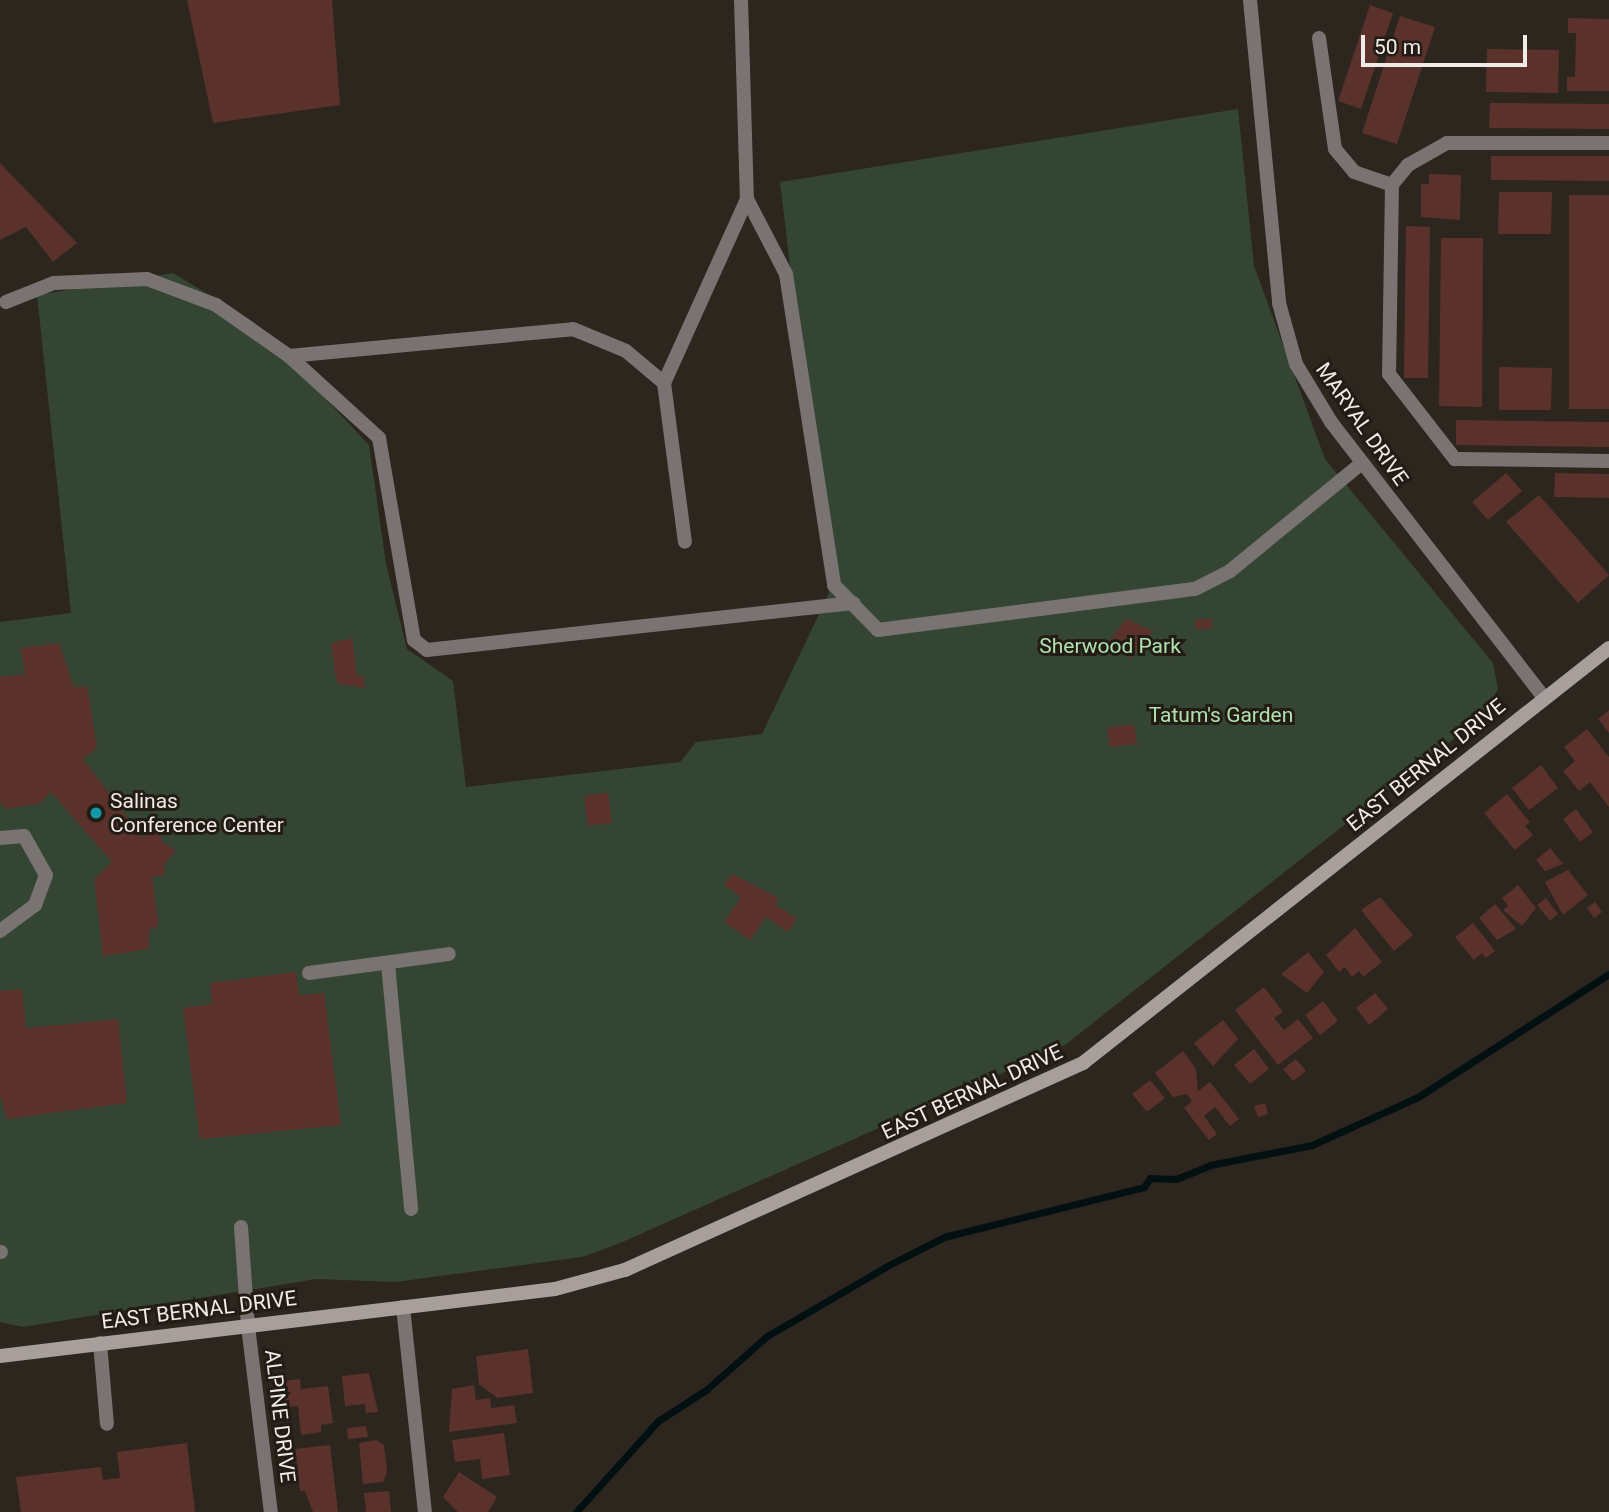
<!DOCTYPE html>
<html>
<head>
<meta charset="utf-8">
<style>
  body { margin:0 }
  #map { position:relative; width:1609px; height:1512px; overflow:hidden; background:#2c261e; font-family:Roboto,sans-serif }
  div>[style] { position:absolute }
  .green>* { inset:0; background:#344633 }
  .stream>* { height:7px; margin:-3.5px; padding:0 3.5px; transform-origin:3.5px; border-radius:3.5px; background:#021012 }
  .building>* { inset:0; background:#5a322b }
  .service>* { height:14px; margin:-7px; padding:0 7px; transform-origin:7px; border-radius:7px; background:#797372 }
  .minor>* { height:14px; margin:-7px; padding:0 7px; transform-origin:7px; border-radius:7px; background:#797372 }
  .tertiary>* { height:14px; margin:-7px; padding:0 7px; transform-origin:7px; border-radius:7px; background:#797372 }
  .secondary>* { height:14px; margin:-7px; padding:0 7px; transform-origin:7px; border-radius:7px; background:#a89f9d }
  .dots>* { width:19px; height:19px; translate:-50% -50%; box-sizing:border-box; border:4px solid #231c15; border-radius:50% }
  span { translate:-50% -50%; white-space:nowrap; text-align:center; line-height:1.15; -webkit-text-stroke:6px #231c15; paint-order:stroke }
  .street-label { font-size:21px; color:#f0ebe6 }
  .park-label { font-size:21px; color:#afe2ae }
  .poi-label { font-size:21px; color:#f0ebe6 }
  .left { translate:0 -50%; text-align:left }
  .scale { position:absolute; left:1361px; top:35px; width:166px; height:32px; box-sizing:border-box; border:4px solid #f0ebe6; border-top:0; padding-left:9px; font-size:21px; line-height:24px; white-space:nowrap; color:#f0ebe6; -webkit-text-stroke:5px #231c15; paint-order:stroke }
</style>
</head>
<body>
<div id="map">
  <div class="green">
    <i style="clip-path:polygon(1238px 109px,1254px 266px,1325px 459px,1493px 663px,1498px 689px,1484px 715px,1065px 1045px,618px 1244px,582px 1257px,395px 1282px,316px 1279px,23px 1327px,0 1322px,0 622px,71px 613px,37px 295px,173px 273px,254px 322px,369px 445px,386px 564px,407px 649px,453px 681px,466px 787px,680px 762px,696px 742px,762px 734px,829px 593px,780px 182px)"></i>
  </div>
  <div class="stream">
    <i style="left:576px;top:1512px;width:122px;rotate:-48deg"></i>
    <i style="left:658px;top:1421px;width:57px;rotate:-32.9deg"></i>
    <i style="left:706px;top:1390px;width:81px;rotate:-41.5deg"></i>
    <i style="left:767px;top:1336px;width:141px;rotate:-30.2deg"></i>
    <i style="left:889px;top:1265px;width:62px;rotate:-27deg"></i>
    <i style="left:944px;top:1237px;width:206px;rotate:-14deg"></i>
    <i style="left:1144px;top:1187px;width:11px;rotate:-56deg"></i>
    <i style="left:1150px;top:1178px;width:26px;rotate:2deg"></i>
    <i style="left:1176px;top:1179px;width:37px;rotate:-22deg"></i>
    <i style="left:1210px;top:1165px;width:104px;rotate:-11.1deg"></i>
    <i style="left:1312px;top:1145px;width:116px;rotate:-24.4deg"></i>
    <i style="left:1418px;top:1097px;width:227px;rotate:-32.8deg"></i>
  </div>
  <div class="building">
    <i style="clip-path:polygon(187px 0,332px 0,340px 105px,213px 123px)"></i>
    <i style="clip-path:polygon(1370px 5px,1393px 13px,1361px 109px,1338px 101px)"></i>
    <i style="clip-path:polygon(1400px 16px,1435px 27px,1397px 144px,1362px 133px)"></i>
    <i style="clip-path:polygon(1568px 18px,1609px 19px,1609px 91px,1567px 91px,1567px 77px,1575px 77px,1576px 33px,1568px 33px)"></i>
    <i style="clip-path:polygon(1487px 49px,1559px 50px,1558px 93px,1486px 92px)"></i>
    <i style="clip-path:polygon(1490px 103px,1609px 104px,1609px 129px,1489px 128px)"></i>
    <i style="clip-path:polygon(1491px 156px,1609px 156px,1609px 181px,1491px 180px)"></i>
    <i style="clip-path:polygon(0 163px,77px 243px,53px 262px,26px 227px,0 240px)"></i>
    <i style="clip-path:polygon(1429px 174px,1461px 175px,1460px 220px,1421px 217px,1421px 184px,1429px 184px)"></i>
    <i style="clip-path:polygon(1499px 192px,1552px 192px,1551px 234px,1498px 234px)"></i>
    <i style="clip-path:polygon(1569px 195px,1609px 195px,1609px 409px,1569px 409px)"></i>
    <i style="clip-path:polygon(1406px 226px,1430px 227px,1428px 378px,1404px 378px)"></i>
    <i style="clip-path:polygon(1441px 238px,1483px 238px,1482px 407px,1439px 406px)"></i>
    <i style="clip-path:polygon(1499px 367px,1552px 368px,1551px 410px,1499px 410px)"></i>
    <i style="clip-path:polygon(1456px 420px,1609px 422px,1609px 447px,1456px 445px)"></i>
    <i style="clip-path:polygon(1506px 473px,1522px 491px,1488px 520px,1472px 502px)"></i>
    <i style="clip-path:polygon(1555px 473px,1609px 474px,1609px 498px,1554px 497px)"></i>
    <i style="clip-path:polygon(1539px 495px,1609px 575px,1578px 603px,1506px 522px)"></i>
    <i style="clip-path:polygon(1211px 618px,1213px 628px,1196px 630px,1195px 620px)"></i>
    <i style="clip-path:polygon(1126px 619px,1153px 631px,1131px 659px,1110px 640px)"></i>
    <i style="clip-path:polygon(352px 638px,357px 676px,364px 676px,365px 688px,338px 684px,335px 674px,331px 643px)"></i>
    <i style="clip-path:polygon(59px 643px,74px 687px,87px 686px,97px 748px,83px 759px,143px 838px,159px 825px,162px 841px,176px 851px,164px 864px,165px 875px,152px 877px,159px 925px,149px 930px,149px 949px,103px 956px,94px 879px,112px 862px,51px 792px,39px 804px,5px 809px,0 801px,0 677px,25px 674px,21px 648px)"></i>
    <i style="clip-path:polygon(1609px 710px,1609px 733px,1598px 719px)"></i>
    <i style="clip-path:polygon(1134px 724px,1137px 744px,1110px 747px,1107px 728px)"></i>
    <i style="clip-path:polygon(1587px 729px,1609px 757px,1609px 807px,1590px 782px,1579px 791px,1563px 771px,1575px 761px,1564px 747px)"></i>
    <i style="clip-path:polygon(1541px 765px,1558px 788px,1529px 810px,1512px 788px)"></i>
    <i style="clip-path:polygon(608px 792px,612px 823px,588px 826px,584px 796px)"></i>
    <i style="clip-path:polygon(1507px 794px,1530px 822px,1525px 826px,1533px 835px,1515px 850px,1484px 813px)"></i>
    <i style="clip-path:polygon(1576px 809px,1593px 832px,1580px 842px,1563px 819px)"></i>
    <i style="clip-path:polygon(1550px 848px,1563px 864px,1545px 871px,1536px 860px)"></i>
    <i style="clip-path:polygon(1568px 870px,1588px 895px,1563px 915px,1545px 882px)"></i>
    <i style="clip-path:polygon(732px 874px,779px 898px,775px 904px,797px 919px,788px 932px,766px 917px,750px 940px,724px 922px,741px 897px,724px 885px)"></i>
    <i style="clip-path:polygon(1518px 885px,1536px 908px,1522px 926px,1503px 910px,1508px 906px,1502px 898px)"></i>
    <i style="clip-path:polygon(1380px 897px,1413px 935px,1394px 951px,1361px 910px)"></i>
    <i style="clip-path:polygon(1546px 898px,1558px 914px,1550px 921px,1537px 905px)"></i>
    <i style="clip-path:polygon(1595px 902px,1602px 912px,1594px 918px,1587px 908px)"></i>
    <i style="clip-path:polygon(1495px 904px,1516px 929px,1497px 940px,1479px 918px)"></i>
    <i style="clip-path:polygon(1473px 923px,1495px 951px,1486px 958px,1482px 953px,1474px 960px,1455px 937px)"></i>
    <i style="clip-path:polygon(1355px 928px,1382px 962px,1363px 977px,1359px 971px,1352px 977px,1345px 967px,1339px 972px,1326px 955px)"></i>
    <i style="clip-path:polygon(1308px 952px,1324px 972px,1307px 993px,1281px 974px)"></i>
    <i style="clip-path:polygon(296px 972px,299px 995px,324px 993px,341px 1125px,200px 1139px,183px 1008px,212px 1004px,210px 983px)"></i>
    <i style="clip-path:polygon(1264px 987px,1283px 1012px,1274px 1018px,1284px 1030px,1298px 1019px,1313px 1038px,1278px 1065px,1235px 1010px)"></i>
    <i style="clip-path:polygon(22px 989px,26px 1028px,118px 1019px,127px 1103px,7px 1119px,0 1096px,0 991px)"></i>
    <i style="clip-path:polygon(1375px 993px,1388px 1009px,1369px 1025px,1356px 1008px)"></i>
    <i style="clip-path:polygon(1323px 1001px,1338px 1021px,1320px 1035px,1305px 1015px)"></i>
    <i style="clip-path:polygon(1223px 1020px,1238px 1039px,1213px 1066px,1194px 1043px)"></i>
    <i style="clip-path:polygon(1254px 1049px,1269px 1069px,1250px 1084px,1234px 1065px)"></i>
    <i style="clip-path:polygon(1183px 1051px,1196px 1069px,1198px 1091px,1210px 1082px,1239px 1119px,1230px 1126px,1215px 1107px,1204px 1116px,1217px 1134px,1209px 1140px,1184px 1108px,1192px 1101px,1187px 1094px,1173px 1097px,1155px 1073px)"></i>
    <i style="clip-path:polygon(1296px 1059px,1306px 1071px,1293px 1081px,1283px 1069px)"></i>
    <i style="clip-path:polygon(1150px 1080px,1165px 1098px,1147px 1112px,1132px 1094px)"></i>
    <i style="clip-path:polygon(1265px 1103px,1268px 1114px,1258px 1117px,1254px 1106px)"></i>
    <i style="clip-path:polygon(528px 1349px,533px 1393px,497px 1398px,479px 1384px,476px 1356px)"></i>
    <i style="clip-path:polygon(369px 1373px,378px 1412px,366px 1413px,365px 1404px,345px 1406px,342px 1376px)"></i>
    <i style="clip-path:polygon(300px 1379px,301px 1389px,328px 1386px,333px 1423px,321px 1425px,321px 1432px,301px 1435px,298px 1406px,284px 1408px,281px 1381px)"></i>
    <i style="clip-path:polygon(474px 1385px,476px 1400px,490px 1398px,491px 1408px,514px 1405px,517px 1423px,449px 1432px,452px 1389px)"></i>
    <i style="clip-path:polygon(366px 1426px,368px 1437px,348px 1439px,347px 1428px)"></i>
    <i style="clip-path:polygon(504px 1433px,510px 1475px,482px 1479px,480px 1459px,455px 1462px,452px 1440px)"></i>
    <i style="clip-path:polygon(376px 1440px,384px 1445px,387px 1472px,383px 1482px,363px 1484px,359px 1443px)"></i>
    <i style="clip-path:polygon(187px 1443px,195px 1512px,21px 1512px,16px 1477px,101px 1467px,103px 1480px,120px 1478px,117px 1452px)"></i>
    <i style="clip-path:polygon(330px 1445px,338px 1512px,313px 1512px,305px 1491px,300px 1491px,295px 1449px)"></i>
    <i style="clip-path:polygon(459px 1472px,497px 1497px,488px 1512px,458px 1512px,443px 1497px)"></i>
    <i style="clip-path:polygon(389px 1491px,391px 1512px,366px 1512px,364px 1493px)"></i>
  </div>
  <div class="service">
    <i style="left:741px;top:0;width:199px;rotate:88.3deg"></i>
    <i style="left:747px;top:199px;width:85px;rotate:62.5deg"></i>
    <i style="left:786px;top:274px;width:315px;rotate:81.2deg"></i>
    <i style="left:834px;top:585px;width:63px;rotate:45.6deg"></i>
    <i style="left:878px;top:630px;width:320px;rotate:-7.4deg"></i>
    <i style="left:1195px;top:589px;width:39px;rotate:-27deg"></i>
    <i style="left:1230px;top:571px;width:171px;rotate:-39.3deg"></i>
    <i style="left:1319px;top:38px;width:112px;rotate:81.8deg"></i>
    <i style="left:1335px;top:149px;width:30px;rotate:50deg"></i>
    <i style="left:1354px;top:172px;width:40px;rotate:18.9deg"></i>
    <i style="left:1609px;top:143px;width:162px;rotate:180deg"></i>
    <i style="left:1447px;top:143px;width:45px;rotate:150.6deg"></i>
    <i style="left:1408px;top:165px;width:26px;rotate:129deg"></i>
    <i style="left:1392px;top:185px;width:189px;rotate:90.9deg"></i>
    <i style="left:1389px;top:374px;width:108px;rotate:52.2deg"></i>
    <i style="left:1455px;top:459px;width:154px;rotate:0.7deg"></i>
    <i style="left:6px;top:302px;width:52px;rotate:-21.6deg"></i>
    <i style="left:54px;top:283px;width:93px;rotate:-2.5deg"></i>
    <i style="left:147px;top:279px;width:74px;rotate:20.6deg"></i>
    <i style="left:216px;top:305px;width:89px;rotate:34.9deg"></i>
    <i style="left:289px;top:356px;width:122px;rotate:42.3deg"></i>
    <i style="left:379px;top:438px;width:205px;rotate:80.2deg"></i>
    <i style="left:414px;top:640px;width:16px;rotate:38deg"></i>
    <i style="left:427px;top:650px;width:429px;rotate:-6.3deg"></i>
    <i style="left:289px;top:356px;width:285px;rotate:-5.4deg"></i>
    <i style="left:573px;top:329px;width:57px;rotate:22.5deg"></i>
    <i style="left:626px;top:351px;width:50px;rotate:40.1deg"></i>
    <i style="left:664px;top:383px;width:160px;rotate:82.5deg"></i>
    <i style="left:664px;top:383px;width:202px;rotate:-65.7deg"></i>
    <i style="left:0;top:838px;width:24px;rotate:-5deg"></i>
    <i style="left:24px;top:836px;width:45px;rotate:60.6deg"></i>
    <i style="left:46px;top:875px;width:32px;rotate:110deg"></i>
    <i style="left:35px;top:905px;width:44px;rotate:143.4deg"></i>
    <i style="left:388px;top:964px;width:246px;rotate:84.6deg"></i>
    <i style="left:309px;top:973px;width:141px;rotate:-7.7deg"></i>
    <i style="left:241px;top:1227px;width:99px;rotate:86deg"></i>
    <i style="left:0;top:1252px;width:1px"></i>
    <i style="left:100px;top:1343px;width:81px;rotate:85.1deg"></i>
  </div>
  <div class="minor">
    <i style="left:403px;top:1307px;width:206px;rotate:83.9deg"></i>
    <i style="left:248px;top:1326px;width:187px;rotate:83deg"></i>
  </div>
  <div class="tertiary">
    <i style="left:1250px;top:0;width:304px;rotate:84.5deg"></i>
    <i style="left:1279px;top:303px;width:63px;rotate:74.4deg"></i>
    <i style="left:1296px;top:364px;width:68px;rotate:58.9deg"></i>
    <i style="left:1331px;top:422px;width:349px;rotate:52.3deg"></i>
  </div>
  <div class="secondary">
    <i style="left:0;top:1356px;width:559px;rotate:-6.88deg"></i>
    <i style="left:555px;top:1289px;width:73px;rotate:-15.2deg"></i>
    <i style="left:625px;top:1270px;width:503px;rotate:-24.32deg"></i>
    <i style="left:1083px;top:1063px;width:670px;rotate:-38.27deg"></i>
  </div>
  <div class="dots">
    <i style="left:96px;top:813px;background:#0f9aa8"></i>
  </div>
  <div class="street-label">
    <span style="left:1362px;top:424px;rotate:55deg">MARYAL DRIVE</span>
    <span style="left:1426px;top:765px;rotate:-39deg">EAST BERNAL DRIVE</span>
    <span style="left:972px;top:1092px;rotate:-25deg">EAST BERNAL DRIVE</span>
    <span style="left:199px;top:1310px;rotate:-7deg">EAST BERNAL DRIVE</span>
    <span style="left:280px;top:1416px;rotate:83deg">ALPINE DRIVE</span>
  </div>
  <div class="park-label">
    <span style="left:1110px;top:646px">Sherwood Park</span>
    <span style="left:1221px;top:715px">Tatum's Garden</span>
  </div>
  <div class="poi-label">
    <span class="left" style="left:110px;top:813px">Salinas<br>Conference Center</span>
  </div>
  <div class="scale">50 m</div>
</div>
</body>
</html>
